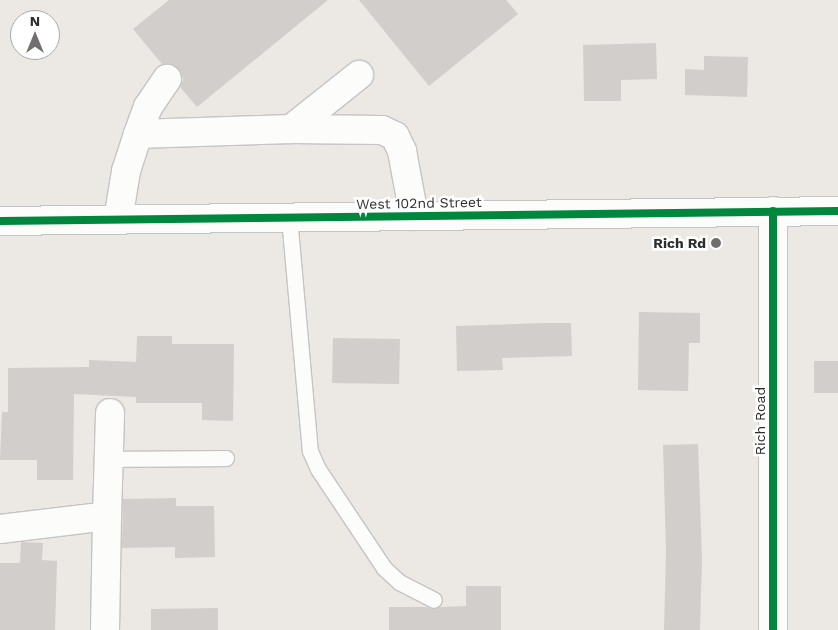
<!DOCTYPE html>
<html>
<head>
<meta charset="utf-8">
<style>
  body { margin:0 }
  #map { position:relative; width:838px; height:630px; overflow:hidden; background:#ece8e4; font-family:"Work Sans",sans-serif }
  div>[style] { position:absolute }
  .building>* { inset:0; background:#d1cecb }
  .roads { filter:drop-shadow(1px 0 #c5c4c5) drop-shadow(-1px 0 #c5c4c5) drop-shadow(0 1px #c5c4c5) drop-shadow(0 -1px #c5c4c5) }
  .lane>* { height:15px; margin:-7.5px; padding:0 7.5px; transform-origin:7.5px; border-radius:7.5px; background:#fcfcfb }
  .street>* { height:28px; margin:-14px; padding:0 14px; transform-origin:14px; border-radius:14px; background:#fcfcfb }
  .secondary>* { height:28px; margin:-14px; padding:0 14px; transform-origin:14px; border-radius:14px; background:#fcfcfb }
  .cycleway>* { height:8px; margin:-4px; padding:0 4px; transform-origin:4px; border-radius:4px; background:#00873e }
  .dots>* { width:14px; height:14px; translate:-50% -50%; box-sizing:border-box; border:2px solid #fff; border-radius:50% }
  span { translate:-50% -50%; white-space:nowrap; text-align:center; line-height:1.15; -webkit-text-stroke:5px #fff; paint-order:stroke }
  .street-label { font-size:14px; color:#2e2e2e }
  .poi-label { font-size:14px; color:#2e2e2e; font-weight:700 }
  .right { translate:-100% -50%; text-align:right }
  .north { position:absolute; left:10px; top:10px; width:50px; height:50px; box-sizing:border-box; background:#fff; border:1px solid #ababab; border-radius:50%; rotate:0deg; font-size:14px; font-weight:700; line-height:20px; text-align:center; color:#2e2e2e }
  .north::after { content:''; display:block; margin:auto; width:18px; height:22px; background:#706f6e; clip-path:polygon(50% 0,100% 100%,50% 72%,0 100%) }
</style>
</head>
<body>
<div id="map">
  <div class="building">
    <i style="clip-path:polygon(169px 0,328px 0,197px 107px,180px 87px,183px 80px,181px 72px,175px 66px,162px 64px,133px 29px)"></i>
    <i style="clip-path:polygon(359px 0,506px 0,518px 14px,429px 86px)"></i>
    <i style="clip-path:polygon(656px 43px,657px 79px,621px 80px,621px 101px,584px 101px,583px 45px)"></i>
    <i style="clip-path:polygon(704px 56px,748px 57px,747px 97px,685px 95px,685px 69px,704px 70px)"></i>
    <i style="clip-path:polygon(639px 312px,700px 313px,700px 343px,689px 343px,688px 391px,638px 390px)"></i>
    <i style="clip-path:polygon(543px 323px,571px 323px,572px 356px,502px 358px,503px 370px,457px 371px,456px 326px)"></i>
    <i style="clip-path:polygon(137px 336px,172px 336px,172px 344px,234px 344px,233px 421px,202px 420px,202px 403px,136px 403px,136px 397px,74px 394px,73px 480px,37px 480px,37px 460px,0 460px,2px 412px,8px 412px,8px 368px,89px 367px,89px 360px,136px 362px)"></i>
    <i style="clip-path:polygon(333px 338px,400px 339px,399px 384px,332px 383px)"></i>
    <i style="clip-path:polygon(814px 361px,838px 361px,838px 393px,814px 393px)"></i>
    <i style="clip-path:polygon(698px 444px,702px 559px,700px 630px,664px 630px,666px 551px,663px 445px)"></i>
    <i style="clip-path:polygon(176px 498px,176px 506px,214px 506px,215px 557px,175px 558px,175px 547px,122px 548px,123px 499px)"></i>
    <i style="clip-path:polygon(21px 542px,43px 543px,42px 560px,57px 561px,55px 630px,0 630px,0 563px,20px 563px)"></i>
    <i style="clip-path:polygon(466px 586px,501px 586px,501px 630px,389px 630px,389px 607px,426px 607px,434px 609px,440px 607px,466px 606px)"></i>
    <i style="clip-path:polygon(218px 608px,218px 630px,151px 630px,151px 609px)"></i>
  </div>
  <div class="roads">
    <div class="lane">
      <i style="left:289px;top:217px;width:235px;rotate:84.9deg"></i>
      <i style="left:310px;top:451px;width:20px;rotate:66deg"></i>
      <i style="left:318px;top:469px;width:119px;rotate:56.3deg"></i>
      <i style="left:384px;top:568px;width:21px;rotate:43deg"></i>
      <i style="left:399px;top:582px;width:39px;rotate:27deg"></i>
      <i style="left:109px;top:459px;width:117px;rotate:-0.5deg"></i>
    </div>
    <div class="street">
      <i style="left:291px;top:129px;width:87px;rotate:-38.5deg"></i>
      <i style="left:138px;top:134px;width:29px;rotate:-70deg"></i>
      <i style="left:148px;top:107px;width:34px;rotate:-56deg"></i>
      <i style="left:773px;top:211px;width:419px;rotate:90deg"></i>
      <i style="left:118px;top:220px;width:50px;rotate:-80.7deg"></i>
      <i style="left:126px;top:171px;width:39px;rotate:-72deg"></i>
      <i style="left:138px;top:134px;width:153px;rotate:-1.9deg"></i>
      <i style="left:291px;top:129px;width:91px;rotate:0.6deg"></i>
      <i style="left:382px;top:130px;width:14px;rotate:25deg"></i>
      <i style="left:395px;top:136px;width:17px;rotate:65deg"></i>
      <i style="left:402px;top:151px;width:66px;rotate:79.5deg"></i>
      <i style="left:107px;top:516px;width:103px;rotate:-88.3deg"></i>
      <i style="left:0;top:529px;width:108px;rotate:-6.9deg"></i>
      <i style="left:107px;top:516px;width:114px;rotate:91deg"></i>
    </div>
    <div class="secondary">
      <i style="left:0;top:221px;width:838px;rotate:-0.68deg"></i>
    </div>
  </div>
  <div class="cycleway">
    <i style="left:773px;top:211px;width:419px;rotate:90deg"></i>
    <i style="left:0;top:221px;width:838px;rotate:-0.68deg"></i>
  </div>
  <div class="dots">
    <i style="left:716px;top:243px;background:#706f6e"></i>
  </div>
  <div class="street-label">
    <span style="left:419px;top:203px;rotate:-1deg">West 102nd Street</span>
    <span style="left:760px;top:421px;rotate:-90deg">Rich Road</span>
  </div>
  <div class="poi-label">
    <span class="right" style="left:706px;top:243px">Rich Rd</span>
  </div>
  <div class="north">N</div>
</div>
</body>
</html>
